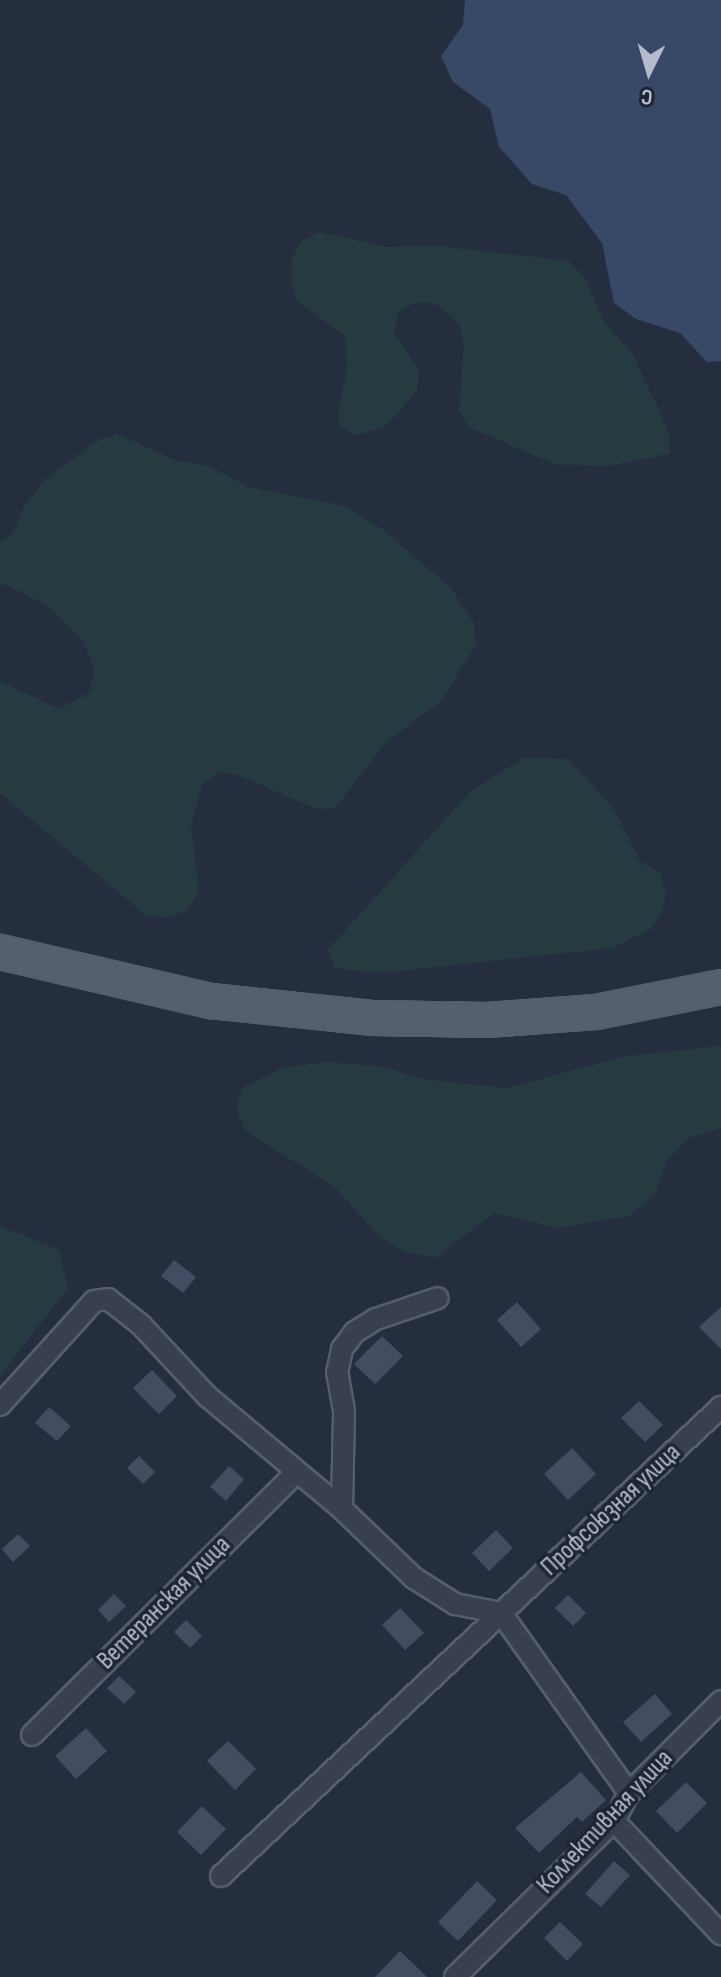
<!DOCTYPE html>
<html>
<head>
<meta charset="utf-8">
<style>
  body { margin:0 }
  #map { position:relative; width:721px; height:1977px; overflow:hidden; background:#242e3f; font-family:"Sofia Sans Condensed",sans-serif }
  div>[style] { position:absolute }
  .green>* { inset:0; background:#263b40 }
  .water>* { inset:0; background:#384867 }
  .building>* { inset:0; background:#434d61 }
  .roads { filter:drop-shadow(2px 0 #565e6d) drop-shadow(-2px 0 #565e6d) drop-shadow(0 2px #565e6d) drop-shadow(0 -2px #565e6d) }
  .street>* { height:20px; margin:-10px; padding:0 10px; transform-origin:10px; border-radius:10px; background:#38404f }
  .primary>* { height:32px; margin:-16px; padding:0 16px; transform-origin:16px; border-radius:16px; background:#565f6f }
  span { translate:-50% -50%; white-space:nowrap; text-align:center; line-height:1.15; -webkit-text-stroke:7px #1d2534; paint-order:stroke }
  .street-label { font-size:26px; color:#b5bbca }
  .north { position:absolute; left:609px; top:32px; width:80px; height:80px; -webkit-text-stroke:6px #1d2534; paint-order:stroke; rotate:185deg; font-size:22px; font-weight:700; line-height:32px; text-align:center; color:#b5bbca }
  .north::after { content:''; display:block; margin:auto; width:28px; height:36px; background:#b5bbca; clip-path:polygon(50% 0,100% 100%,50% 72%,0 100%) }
</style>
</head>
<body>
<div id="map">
  <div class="green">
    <i style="clip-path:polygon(320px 232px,386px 247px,440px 246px,569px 261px,585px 278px,604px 322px,633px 354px,669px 433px,670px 454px,608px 466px,554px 464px,469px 427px,459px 410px,464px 345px,459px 324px,437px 304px,416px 302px,398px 313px,394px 333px,419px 370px,417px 391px,387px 425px,356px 436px,339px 425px,338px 413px,347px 369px,345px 336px,296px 300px,292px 281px,292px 259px,301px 241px)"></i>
    <i style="clip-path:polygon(117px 434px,178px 461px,210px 466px,246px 486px,343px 506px,382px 529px,451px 588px,473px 622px,476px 645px,440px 702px,387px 741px,335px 808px,316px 809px,238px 775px,219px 772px,202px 785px,191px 825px,199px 891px,188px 910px,168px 918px,147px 916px,0 793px,0 681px,59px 709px,88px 694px,95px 671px,84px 642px,46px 604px,0 583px,0 541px,13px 533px,26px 504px,45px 480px,97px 441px)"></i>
    <i style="clip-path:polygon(524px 758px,567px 759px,613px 807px,641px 863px,659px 872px,666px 892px,662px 911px,650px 930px,612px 948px,379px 973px,335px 968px,328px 950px,470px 792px)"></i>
    <i style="clip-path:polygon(721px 1046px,721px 1128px,689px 1137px,666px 1162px,655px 1194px,629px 1216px,558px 1228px,494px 1213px,435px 1258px,406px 1252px,379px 1237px,337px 1189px,245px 1130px,236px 1109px,242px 1088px,282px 1068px,327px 1062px,386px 1067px,420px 1079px,507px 1088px,622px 1057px)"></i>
    <i style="clip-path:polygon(0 1226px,59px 1250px,68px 1288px,0 1376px)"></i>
  </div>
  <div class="water">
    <i style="clip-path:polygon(465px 0,721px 0,721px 361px,707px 362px,680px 333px,636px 319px,614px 303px,602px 243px,566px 195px,532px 184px,499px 147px,490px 109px,453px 82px,441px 56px,463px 25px)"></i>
  </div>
  <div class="building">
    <i style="clip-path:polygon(174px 1260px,196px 1277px,183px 1293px,161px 1276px)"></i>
    <i style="clip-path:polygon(517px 1302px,541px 1329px,521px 1347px,497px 1320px)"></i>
    <i style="clip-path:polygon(721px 1307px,721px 1349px,699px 1327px)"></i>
    <i style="clip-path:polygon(382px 1336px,403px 1356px,375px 1384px,354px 1364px)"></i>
    <i style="clip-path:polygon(152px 1370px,177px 1396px,159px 1414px,133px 1388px)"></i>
    <i style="clip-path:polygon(639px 1401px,663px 1425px,645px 1442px,621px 1418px)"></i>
    <i style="clip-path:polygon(49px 1407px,71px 1426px,57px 1441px,35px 1423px)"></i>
    <i style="clip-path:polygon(572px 1448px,596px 1474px,568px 1500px,544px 1474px)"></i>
    <i style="clip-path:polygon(139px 1456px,155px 1472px,143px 1484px,127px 1468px)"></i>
    <i style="clip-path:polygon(229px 1466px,244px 1479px,226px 1501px,210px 1487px)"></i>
    <i style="clip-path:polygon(496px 1530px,513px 1548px,489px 1571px,472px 1553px)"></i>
    <i style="clip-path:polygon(18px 1534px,30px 1546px,13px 1562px,2px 1549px)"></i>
    <i style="clip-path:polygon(114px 1594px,126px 1606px,109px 1622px,98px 1610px)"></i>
    <i style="clip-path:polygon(568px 1595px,586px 1613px,573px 1626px,555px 1608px)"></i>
    <i style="clip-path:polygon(400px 1608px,424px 1633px,405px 1650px,382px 1625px)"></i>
    <i style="clip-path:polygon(186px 1620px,202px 1636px,190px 1648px,174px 1632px)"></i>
    <i style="clip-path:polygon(119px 1676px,136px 1692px,124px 1704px,107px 1688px)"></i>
    <i style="clip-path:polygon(655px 1694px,672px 1714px,641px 1742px,623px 1722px)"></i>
    <i style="clip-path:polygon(86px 1728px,107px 1751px,76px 1779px,55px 1756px)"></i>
    <i style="clip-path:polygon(228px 1741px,256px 1769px,235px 1790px,207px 1761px)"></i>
    <i style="clip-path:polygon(581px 1772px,606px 1800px,582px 1822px,577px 1817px,539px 1853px,515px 1828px)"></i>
    <i style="clip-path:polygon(686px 1782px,707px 1803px,677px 1833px,656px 1811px)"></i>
    <i style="clip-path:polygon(202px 1806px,226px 1829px,201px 1855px,177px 1832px)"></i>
    <i style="clip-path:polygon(614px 1861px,630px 1875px,601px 1907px,585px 1894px)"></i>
    <i style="clip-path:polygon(477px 1881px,497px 1900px,458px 1941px,438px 1922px)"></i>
    <i style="clip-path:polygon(560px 1922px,583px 1944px,567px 1961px,544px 1938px)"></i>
    <i style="clip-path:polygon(400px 1951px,427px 1977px,375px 1977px)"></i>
  </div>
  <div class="roads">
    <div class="street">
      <i style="left:0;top:1405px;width:140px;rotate:-47.9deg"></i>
      <i style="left:94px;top:1301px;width:14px;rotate:-8deg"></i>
      <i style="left:108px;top:1299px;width:42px;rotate:38.2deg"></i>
      <i style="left:141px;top:1325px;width:97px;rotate:47.1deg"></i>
      <i style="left:207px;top:1396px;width:176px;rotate:39.9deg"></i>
      <i style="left:342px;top:1509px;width:100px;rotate:43.8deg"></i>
      <i style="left:414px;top:1578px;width:49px;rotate:32.4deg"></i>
      <i style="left:455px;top:1604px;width:47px;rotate:11.1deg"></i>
      <i style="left:501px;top:1613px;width:221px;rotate:54.6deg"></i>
      <i style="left:342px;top:1509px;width:98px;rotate:-88.8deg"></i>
      <i style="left:344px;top:1411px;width:39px;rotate:-100deg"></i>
      <i style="left:337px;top:1373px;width:25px;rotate:-78deg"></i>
      <i style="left:342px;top:1349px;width:21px;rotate:-53deg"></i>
      <i style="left:355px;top:1332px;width:25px;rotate:-32deg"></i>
      <i style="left:376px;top:1319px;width:65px;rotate:-18.7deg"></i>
      <i style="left:32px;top:1735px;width:373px;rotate:-44.8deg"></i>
      <i style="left:614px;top:1821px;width:156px;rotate:46.6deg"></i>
      <i style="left:221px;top:1876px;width:686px;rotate:-43.17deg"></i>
      <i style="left:455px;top:1977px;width:223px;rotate:-44.5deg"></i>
      <i style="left:614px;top:1821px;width:32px;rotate:-62deg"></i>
      <i style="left:629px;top:1793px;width:130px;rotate:-45deg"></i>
    </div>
    <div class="primary">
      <i style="left:0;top:952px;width:217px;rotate:13.1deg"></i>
      <i style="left:211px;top:1001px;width:164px;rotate:6deg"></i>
      <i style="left:374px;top:1018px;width:113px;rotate:1deg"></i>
      <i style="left:487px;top:1020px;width:109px;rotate:-4.2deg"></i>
      <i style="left:596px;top:1012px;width:127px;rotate:-11.3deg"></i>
    </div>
  </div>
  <div class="street-label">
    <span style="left:611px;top:1510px;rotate:-43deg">Профсоюзная улица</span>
    <span style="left:164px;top:1603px;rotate:-45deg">Ветеранская улица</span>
    <span style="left:605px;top:1822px;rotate:-47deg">Коллективная улица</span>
  </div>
  <div class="north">С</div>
</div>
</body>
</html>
